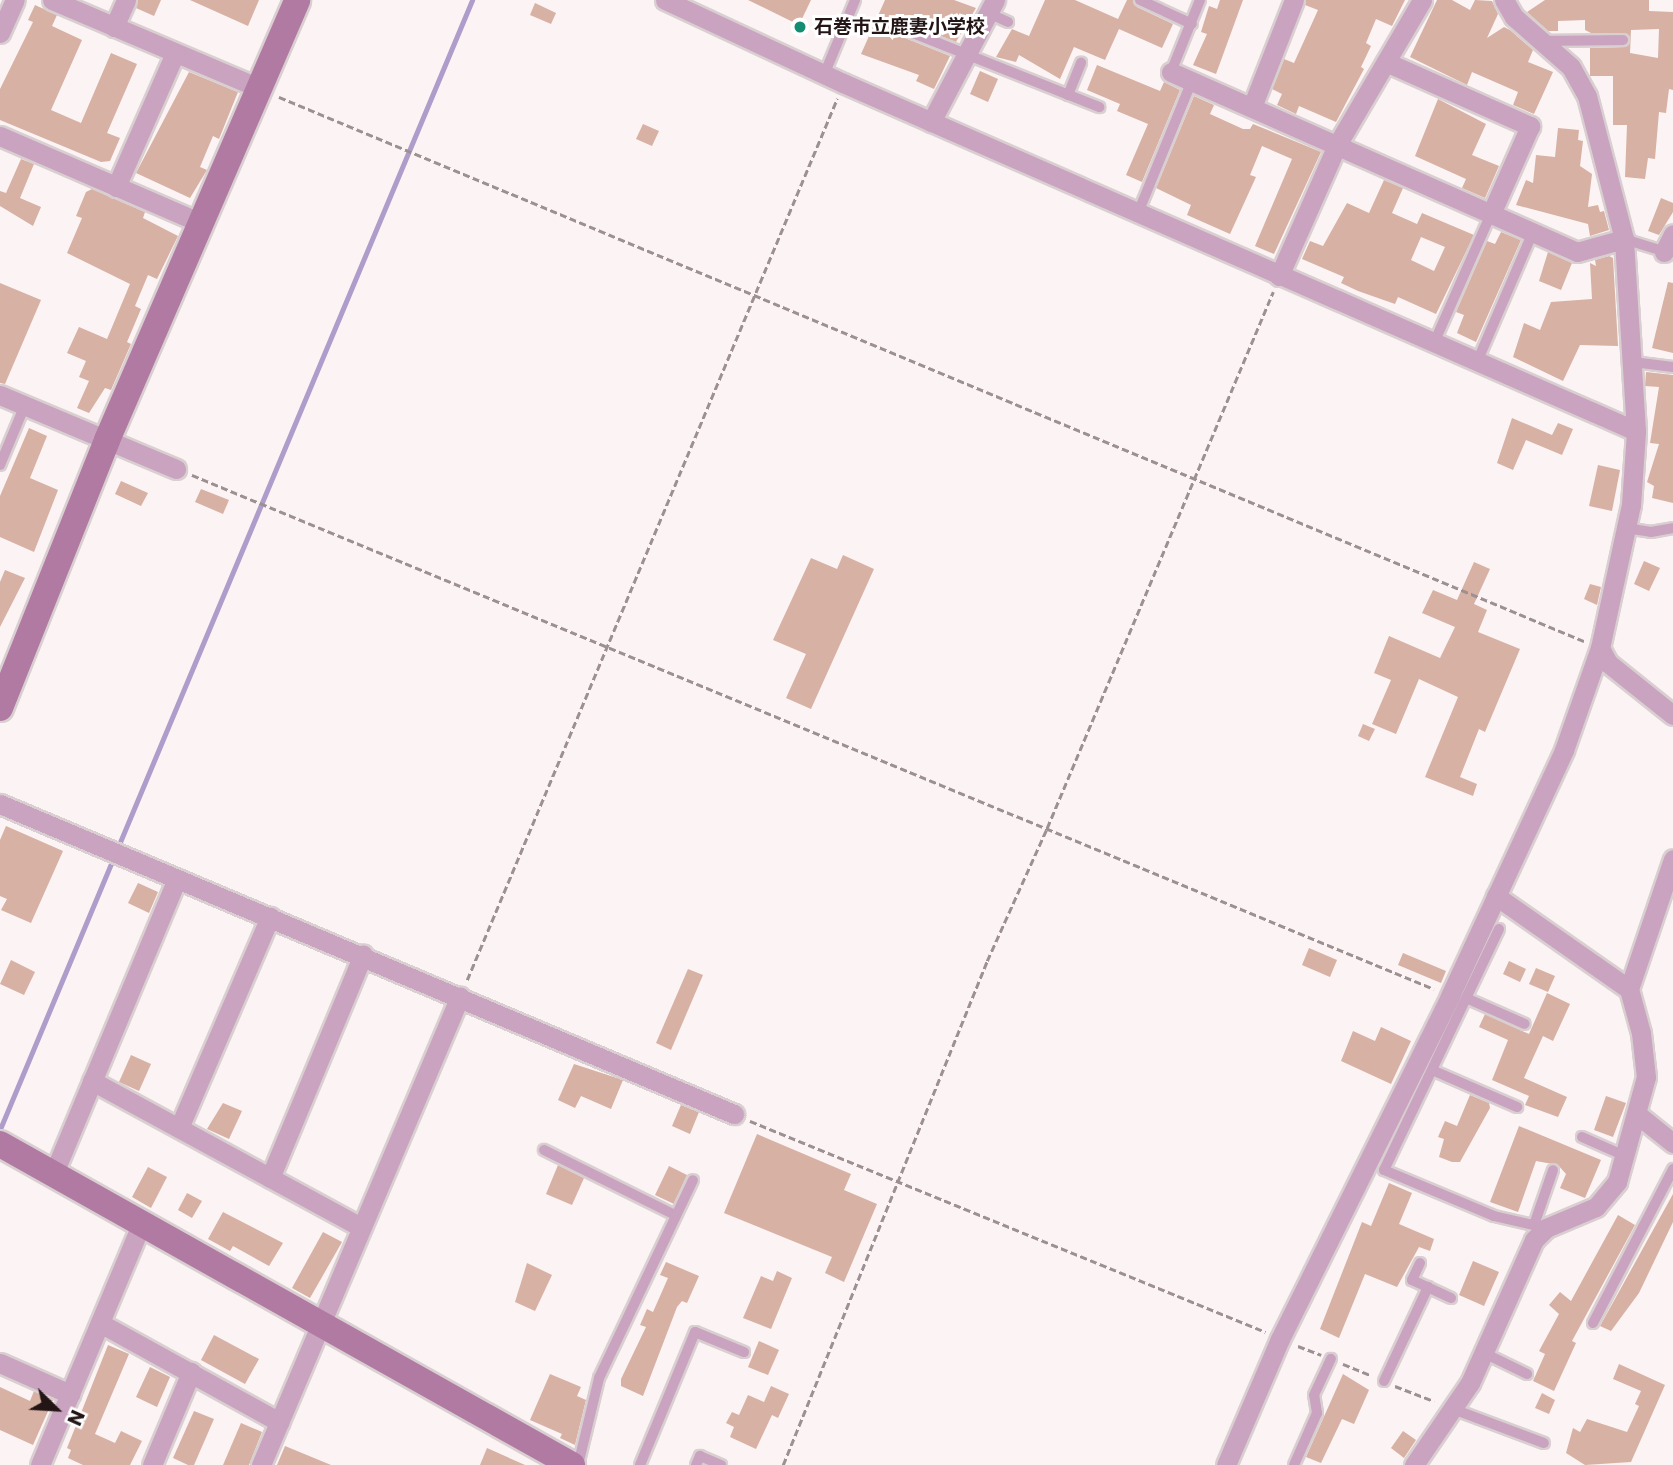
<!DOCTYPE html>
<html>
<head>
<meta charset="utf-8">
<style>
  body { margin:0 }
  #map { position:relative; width:1673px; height:1465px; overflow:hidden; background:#fcf3f4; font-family:Poppins,"Noto Sans JP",sans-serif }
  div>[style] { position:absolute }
  .stream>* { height:5px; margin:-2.5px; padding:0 2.5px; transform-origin:2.5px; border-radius:2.5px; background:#ae9cca }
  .building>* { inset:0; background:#d7b1a3 }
  .path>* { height:2.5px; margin-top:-1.25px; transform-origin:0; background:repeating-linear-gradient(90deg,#9c9092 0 7px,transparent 0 10.5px) }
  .roads { filter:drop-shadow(2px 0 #d9cfd0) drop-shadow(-2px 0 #d9cfd0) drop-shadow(0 2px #d9cfd0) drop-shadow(0 -2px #d9cfd0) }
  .lane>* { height:10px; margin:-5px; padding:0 5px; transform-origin:5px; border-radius:5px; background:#c9a3bf }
  .street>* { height:19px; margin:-9.5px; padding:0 9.5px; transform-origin:9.5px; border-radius:9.5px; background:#c9a3bf }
  .secondary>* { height:26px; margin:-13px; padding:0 13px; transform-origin:13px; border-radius:13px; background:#b17aa3 }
  .dots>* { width:19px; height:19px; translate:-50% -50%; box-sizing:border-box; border:4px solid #fff; border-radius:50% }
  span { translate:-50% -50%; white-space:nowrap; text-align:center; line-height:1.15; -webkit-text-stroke:6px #fff; paint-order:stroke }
  .poi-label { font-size:19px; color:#231416; font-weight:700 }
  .left { translate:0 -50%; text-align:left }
  .north { position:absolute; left:21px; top:1374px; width:70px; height:70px; -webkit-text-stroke:5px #fff; paint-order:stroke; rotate:114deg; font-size:19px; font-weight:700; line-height:28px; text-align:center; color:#231416 }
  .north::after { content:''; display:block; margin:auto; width:24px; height:32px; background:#231416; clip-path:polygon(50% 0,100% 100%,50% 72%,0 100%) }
</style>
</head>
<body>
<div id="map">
  <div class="stream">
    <i style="left:0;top:1129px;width:1224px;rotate:-67.31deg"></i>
  </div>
  <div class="building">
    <i style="clip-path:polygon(138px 0,161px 0,154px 16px,136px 8px)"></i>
    <i style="clip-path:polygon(190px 0,259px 0,248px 26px)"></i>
    <i style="clip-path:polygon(748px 0,811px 0,799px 25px)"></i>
    <i style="clip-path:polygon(885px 0,954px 0,976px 8px,956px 42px,911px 24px,901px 28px,905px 38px,950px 56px,934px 89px,916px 81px,919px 75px,861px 54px)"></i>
    <i style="clip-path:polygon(1045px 0,1075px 0,1118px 19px,1127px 0,1133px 0,1137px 7px,1173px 24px,1162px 48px,1119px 29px,1105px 60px,1074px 47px,1060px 79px,1019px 55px,1016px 62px,996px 57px,1012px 29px,1029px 36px)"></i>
    <i style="clip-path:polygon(1220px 0,1243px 0,1216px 74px,1193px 65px,1207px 34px,1201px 32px,1209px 6px,1217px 9px)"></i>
    <i style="clip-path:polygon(1306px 0,1405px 0,1392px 26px,1376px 19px,1366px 43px,1371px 46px,1361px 67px,1364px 69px,1336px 122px,1299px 106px,1296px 114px,1277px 105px,1282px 94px,1272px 89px,1284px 59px,1294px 63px,1318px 10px,1305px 5px)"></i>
    <i style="clip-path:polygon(1437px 0,1452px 0,1470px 10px,1475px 0,1492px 1px,1498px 14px,1487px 38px,1504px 27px,1510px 30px,1533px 50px,1528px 62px,1553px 72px,1534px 114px,1513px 105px,1518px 92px,1472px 72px,1467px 85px,1410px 57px)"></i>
    <i style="clip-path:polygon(evenodd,1545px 0,1649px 0,1649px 11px,1673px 12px,1673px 90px,1669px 89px,1666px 113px,1659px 112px,1655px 159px,1648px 158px,1645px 179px,1625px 177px,1627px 125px,1613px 125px,1613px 76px,1590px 76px,1590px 48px,1626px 47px,1630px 37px,1623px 33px,1591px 33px,1585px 30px,1585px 20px,1558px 21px,1558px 31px,1548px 31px,1527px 12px,1545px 0,1659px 29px,1658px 58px,1630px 53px,1631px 30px,1659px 29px)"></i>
    <i style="clip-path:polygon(535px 3px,556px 13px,551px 24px,530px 15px)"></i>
    <i style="clip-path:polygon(35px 5px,57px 15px,52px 26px,82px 40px,51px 110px,81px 123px,111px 53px,137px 64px,107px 133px,120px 138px,110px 161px,101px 162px,0 120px,0 89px,33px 22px,28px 20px)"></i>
    <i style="clip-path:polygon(1097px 65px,1160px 91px,1164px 82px,1180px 90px,1142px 182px,1126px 175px,1148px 124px,1117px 111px,1120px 104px,1087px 90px)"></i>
    <i style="clip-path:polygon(980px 71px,998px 79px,988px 102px,970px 94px)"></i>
    <i style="clip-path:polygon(189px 72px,238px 92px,219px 139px,213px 136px,200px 167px,207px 170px,190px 198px,136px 173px)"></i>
    <i style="clip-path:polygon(1194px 96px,1214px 105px,1210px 114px,1243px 129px,1250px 129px,1253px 124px,1321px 152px,1274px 254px,1255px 246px,1292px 159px,1262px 146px,1250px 175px,1256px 177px,1230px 234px,1187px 215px,1191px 205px,1156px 188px)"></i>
    <i style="clip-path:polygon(1438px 99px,1486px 124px,1472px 155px,1499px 166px,1485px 198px,1462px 188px,1466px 179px,1415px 156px)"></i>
    <i style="clip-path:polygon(643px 124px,659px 131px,652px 146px,636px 139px)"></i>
    <i style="clip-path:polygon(1558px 128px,1579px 130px,1578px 140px,1583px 141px,1580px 166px,1592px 174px,1588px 207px,1598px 205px,1600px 212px,1604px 211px,1609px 230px,1590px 236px,1588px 224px,1516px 205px,1526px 180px,1533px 183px,1536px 155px,1555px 157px)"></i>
    <i style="clip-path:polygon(21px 159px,34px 164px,20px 198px,41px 207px,33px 226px,0 206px,0 191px,6px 193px)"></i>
    <i style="clip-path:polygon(evenodd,1384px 180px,1403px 188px,1392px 213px,1417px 224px,1422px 213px,1474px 235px,1436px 314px,1398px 297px,1395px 304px,1358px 291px,1341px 283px,1344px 277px,1302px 259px,1310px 241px,1323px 246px,1347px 203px,1369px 213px,1384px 180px,1421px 237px,1445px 247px,1434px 271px,1411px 260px,1421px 237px)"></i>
    <i style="clip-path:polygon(92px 189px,145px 212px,143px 218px,178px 236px,157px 279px,148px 275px,135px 306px,141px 309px,127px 342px,131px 344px,111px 390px,105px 388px,89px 413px,77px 408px,89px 381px,79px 377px,86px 361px,67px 353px,79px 327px,107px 339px,130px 284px,67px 253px,82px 218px,76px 216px,86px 192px)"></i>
    <i style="clip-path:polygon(1661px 198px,1673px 203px,1673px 212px,1659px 235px,1648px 231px)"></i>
    <i style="clip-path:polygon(1501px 232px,1521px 240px,1476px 342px,1457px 333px,1464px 315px,1456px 312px,1487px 241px,1495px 244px)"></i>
    <i style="clip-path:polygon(1548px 252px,1572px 263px,1561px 290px,1539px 281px)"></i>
    <i style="clip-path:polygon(1609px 256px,1613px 258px,1618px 346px,1580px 345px,1563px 381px,1513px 357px,1524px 323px,1540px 330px,1551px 302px,1592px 299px,1590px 263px,1596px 266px,1595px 260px)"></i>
    <i style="clip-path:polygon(1668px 282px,1673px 283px,1673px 353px,1652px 348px)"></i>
    <i style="clip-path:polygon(0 283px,41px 300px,5px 384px,0 383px)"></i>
    <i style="clip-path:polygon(1646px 372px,1673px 375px,1673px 503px,1652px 498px,1654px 486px,1647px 482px,1659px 444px,1650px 443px,1659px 387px,1645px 386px)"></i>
    <i style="clip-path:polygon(1512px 418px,1552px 435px,1558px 423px,1573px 429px,1562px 455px,1526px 440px,1513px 470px,1497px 463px)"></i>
    <i style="clip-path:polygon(29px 428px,47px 436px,30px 478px,58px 490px,34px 552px,0 537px,0 496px)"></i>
    <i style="clip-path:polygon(1598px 465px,1620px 470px,1612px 511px,1589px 506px)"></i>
    <i style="clip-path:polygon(121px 481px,148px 493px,141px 506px,115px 494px)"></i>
    <i style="clip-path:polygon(201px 489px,229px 500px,223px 514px,195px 502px)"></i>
    <i style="clip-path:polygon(843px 555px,874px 569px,811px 709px,786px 698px,806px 654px,773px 640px,811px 558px,837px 569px)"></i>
    <i style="clip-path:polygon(1644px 561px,1660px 568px,1649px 591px,1634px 584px)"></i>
    <i style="clip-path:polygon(1474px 562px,1490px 569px,1474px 604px,1487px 610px,1478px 632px,1520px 649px,1485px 732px,1479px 729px,1460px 777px,1477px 784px,1473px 796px,1425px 777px,1458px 697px,1419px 679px,1396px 734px,1372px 724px,1391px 680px,1374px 673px,1389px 636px,1440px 658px,1455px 627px,1422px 613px,1433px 590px,1457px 600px)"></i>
    <i style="clip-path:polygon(5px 570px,25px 578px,0 627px,0 582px)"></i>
    <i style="clip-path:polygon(1590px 584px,1601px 587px,1597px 605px,1584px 599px)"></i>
    <i style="clip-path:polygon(1363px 724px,1375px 729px,1369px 741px,1358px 736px)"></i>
    <i style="clip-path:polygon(6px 826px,63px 851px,31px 923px,1px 910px,7px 899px,0 896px,0 840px)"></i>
    <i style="clip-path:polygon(138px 883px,158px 892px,149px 913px,128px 903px)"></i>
    <i style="clip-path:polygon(1309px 948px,1337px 960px,1330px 977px,1302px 965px)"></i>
    <i style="clip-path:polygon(1403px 953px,1446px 971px,1441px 983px,1398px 965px)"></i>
    <i style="clip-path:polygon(11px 960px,35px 972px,24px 995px,0 984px)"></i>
    <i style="clip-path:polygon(1509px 961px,1526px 969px,1520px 982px,1503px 974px)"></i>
    <i style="clip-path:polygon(1536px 968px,1555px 976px,1548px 992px,1529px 984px)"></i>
    <i style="clip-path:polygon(688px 969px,703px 975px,671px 1050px,656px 1043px)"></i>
    <i style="clip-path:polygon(1547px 993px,1570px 1004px,1553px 1041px,1543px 1036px,1524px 1078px,1567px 1097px,1558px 1117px,1525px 1105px,1529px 1096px,1492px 1080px,1508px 1040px,1479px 1027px,1485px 1014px,1529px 1034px)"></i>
    <i style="clip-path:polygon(1381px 1027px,1411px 1041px,1391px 1084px,1341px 1061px,1353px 1031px,1375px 1041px)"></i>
    <i style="clip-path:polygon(131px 1055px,151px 1064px,139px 1091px,119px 1082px)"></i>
    <i style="clip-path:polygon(574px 1064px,623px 1080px,611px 1109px,581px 1096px,575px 1108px,558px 1100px)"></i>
    <i style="clip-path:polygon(1470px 1095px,1489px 1103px,1490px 1108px,1460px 1162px,1452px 1162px,1439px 1157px,1444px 1139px,1438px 1137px,1445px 1121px,1457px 1126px)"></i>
    <i style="clip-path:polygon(1606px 1096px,1626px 1103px,1613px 1137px,1594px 1130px)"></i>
    <i style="clip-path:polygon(223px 1103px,242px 1111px,229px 1139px,207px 1129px)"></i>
    <i style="clip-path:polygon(681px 1105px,699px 1112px,690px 1134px,672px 1126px)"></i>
    <i style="clip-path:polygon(1519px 1126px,1601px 1160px,1585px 1198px,1560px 1188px,1566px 1174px,1558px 1165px,1536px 1161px,1518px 1212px,1490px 1202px)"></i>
    <i style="clip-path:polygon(757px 1134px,851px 1174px,844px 1190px,877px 1204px,844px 1282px,825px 1273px,832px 1257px,724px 1213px)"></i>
    <i style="clip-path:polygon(558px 1165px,584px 1178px,572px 1205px,546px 1194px)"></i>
    <i style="clip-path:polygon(669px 1166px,687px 1175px,674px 1204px,655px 1195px)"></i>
    <i style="clip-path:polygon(148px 1167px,167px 1177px,151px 1208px,132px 1197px)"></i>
    <i style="clip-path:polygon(1389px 1183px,1412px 1193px,1399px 1224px,1434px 1239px,1430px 1251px,1419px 1247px,1397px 1287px,1365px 1274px,1339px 1338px,1320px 1329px,1362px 1222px,1371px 1226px)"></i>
    <i style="clip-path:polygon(187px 1193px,202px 1201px,192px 1218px,178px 1210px)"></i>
    <i style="clip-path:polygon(1673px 1194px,1673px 1222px,1639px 1293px,1611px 1331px,1600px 1326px)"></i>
    <i style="clip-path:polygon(223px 1212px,283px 1243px,269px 1266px,233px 1246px,230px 1251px,208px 1239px)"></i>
    <i style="clip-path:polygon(1618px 1215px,1635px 1225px,1572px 1341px,1576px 1343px,1554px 1391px,1533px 1381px,1545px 1354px,1539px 1351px,1559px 1314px,1549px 1305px,1560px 1292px,1571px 1301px)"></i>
    <i style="clip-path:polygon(323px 1232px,342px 1242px,310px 1298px,292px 1288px)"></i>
    <i style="clip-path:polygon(1473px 1261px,1499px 1272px,1484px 1306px,1459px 1295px)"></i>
    <i style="clip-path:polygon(666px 1262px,699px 1276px,687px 1303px,682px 1301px,677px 1307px,643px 1396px,621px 1386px,621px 1379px,646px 1327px,640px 1325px,647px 1309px,653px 1312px,668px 1278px,660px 1275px)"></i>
    <i style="clip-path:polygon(527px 1263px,552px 1275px,535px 1311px,515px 1302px)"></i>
    <i style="clip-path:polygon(777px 1271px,792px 1278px,771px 1329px,743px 1318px,761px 1276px,773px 1281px)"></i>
    <i style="clip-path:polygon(214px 1335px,259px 1359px,245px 1384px,201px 1360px)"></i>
    <i style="clip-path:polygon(759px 1341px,779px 1350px,768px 1375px,748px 1367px)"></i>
    <i style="clip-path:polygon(108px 1345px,129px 1354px,95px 1434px,115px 1443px,121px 1431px,142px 1441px,130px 1465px,83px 1465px,68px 1458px,71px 1450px,67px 1448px)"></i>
    <i style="clip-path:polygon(1619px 1364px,1665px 1385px,1631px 1462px,1585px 1465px,1566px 1453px,1573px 1428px,1580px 1432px,1587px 1419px,1627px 1432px,1639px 1406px,1635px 1404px,1641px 1391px,1613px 1379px)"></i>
    <i style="clip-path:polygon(150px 1367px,170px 1377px,157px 1407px,136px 1397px)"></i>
    <i style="clip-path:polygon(550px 1374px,581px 1387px,577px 1396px,586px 1400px,575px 1445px,560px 1438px,562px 1434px,530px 1420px)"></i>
    <i style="clip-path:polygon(1343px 1374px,1369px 1390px,1354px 1424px,1342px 1419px,1321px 1463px,1306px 1457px)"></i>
    <i style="clip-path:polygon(771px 1386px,789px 1394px,778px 1418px,772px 1415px,756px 1449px,730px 1437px,734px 1427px,726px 1423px,732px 1412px,739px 1415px,748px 1395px,764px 1402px)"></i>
    <i style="clip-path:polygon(0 1387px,30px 1401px,34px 1391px,53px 1400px,33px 1445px,0 1430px)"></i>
    <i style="clip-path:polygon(1542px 1393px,1555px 1400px,1549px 1414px,1535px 1408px)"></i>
    <i style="clip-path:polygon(194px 1411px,214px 1419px,194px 1465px,188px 1465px,173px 1458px)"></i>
    <i style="clip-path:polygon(241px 1423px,262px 1432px,249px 1465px,223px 1465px)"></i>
    <i style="clip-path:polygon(1403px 1431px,1416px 1440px,1404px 1458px,1391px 1448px)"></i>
    <i style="clip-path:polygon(285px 1446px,331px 1465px,277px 1465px)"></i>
    <i style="clip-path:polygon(487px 1448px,525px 1465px,480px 1465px)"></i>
  </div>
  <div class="path">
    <i style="left:279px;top:97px;width:1414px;rotate:22.63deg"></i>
    <i style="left:192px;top:475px;width:1344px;rotate:22.48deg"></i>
    <i style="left:467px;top:980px;width:956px;rotate:-67.22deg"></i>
    <i style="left:750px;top:1121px;width:557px;rotate:22.24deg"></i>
    <i style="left:1298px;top:1346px;width:25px;rotate:21deg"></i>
    <i style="left:1343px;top:1364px;width:31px;rotate:22deg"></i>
    <i style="left:1395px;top:1386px;width:42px;rotate:21deg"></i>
    <i style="left:783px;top:1465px;width:544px;rotate:-67.96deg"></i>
    <i style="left:987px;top:961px;width:146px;rotate:-65.7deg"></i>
    <i style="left:1047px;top:828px;width:582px;rotate:-67.14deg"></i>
  </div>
  <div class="roads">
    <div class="lane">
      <i style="left:1140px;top:0;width:57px;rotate:24.8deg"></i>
      <i style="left:988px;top:13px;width:22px;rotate:24deg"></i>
      <i style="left:908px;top:31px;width:206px;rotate:21.7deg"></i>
      <i style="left:1543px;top:41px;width:80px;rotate:-0.7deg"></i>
      <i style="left:1171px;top:72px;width:78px;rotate:-68.1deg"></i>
      <i style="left:824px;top:75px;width:81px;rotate:-67.5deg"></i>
      <i style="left:1068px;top:95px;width:35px;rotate:-68deg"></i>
      <i style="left:1138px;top:213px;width:143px;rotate:-67.8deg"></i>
      <i style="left:1624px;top:239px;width:44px;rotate:17.2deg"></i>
      <i style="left:1434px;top:343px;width:141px;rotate:-66.2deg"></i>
      <i style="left:1477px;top:362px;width:142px;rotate:-66.7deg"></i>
      <i style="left:1633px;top:362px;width:40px;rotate:7.1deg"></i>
      <i style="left:0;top:465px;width:65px;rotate:-67.4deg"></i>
      <i style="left:1626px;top:528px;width:25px;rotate:9deg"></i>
      <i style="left:1651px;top:532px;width:22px;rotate:-10deg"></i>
      <i style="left:1499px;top:929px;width:267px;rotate:115.5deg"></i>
      <i style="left:1384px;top:1170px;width:119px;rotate:22.7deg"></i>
      <i style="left:1494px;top:1216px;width:53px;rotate:13deg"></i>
      <i style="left:1466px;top:998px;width:64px;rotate:23.8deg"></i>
      <i style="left:1432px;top:1070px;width:93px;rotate:23.5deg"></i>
      <i style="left:1582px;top:1137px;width:47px;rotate:23.8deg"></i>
      <i style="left:544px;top:1150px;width:146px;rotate:26.4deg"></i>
      <i style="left:1534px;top:1225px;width:58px;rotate:-70.9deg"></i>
      <i style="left:1420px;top:1263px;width:19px;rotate:115deg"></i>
      <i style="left:1412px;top:1280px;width:43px;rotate:24.8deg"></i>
      <i style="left:1593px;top:1323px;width:174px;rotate:-62.5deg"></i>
      <i style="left:1484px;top:1353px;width:48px;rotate:26deg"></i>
      <i style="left:1384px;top:1381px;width:104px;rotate:-64.9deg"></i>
      <i style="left:1453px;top:1409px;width:97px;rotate:20.5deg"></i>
      <i style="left:578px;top:1465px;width:89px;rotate:-76.4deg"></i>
      <i style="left:599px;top:1378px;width:219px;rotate:-64.6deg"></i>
      <i style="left:640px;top:1465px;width:144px;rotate:-67.5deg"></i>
      <i style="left:695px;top:1332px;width:53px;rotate:22.2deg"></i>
      <i style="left:696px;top:1465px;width:10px;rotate:-66deg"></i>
      <i style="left:700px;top:1456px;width:23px;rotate:23deg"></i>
      <i style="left:1294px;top:1465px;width:57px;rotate:-66.1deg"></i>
      <i style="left:1317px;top:1413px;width:18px;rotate:-99deg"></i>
      <i style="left:1314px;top:1395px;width:40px;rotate:-65deg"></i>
    </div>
    <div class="street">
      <i style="left:52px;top:0;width:225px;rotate:23deg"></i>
      <i style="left:665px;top:0;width:196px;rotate:25deg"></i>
      <i style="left:843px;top:83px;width:866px;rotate:23.69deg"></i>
      <i style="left:114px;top:27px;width:30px;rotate:-66deg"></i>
      <i style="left:0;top:33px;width:36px;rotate:-66deg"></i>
      <i style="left:1386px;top:62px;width:158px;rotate:24deg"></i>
      <i style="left:1530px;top:126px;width:96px;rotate:113.9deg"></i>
      <i style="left:1171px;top:72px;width:444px;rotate:23.9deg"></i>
      <i style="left:1577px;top:252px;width:49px;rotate:-15.5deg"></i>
      <i style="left:1252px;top:107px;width:115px;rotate:-68.6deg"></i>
      <i style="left:931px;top:122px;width:138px;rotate:-62.3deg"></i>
      <i style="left:0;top:136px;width:219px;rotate:23.4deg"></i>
      <i style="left:116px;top:187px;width:146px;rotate:-66.2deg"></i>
      <i style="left:1664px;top:252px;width:20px;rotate:-63deg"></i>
      <i style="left:1279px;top:276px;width:143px;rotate:-66.1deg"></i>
      <i style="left:1337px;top:145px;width:168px;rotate:-59.6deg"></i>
      <i style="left:0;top:395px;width:191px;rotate:22.8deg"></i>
      <i style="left:1600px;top:648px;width:17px;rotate:62deg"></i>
      <i style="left:1608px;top:663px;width:83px;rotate:38.7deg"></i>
      <i style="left:0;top:804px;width:797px;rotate:22.9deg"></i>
      <i style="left:1496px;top:896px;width:162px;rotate:35deg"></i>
      <i style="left:92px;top:1081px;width:306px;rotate:28.5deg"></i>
      <i style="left:1638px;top:1115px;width:45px;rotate:38.7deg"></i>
      <i style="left:179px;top:1128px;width:230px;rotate:-66.7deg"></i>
      <i style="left:53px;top:1175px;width:321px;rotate:-67.3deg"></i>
      <i style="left:270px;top:1178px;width:242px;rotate:-67.4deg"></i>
      <i style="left:100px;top:1323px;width:205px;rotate:28.9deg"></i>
      <i style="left:0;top:1363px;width:77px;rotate:23.9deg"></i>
      <i style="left:40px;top:1465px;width:260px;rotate:-67.2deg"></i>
      <i style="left:152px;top:1465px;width:101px;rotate:-67.2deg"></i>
      <i style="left:261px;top:1465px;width:509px;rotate:-67.01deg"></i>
      <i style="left:1226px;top:1465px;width:137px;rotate:-66.8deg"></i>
      <i style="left:1280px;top:1339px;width:383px;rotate:-63.6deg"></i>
      <i style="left:1450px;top:996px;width:271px;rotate:-65.1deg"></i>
      <i style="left:1564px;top:750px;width:108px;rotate:-70.6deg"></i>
      <i style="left:1600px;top:648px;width:146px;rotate:-77.8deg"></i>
      <i style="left:1631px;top:505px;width:74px;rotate:-86.1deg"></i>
      <i style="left:1636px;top:431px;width:192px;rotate:-93.6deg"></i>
      <i style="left:1624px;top:239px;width:148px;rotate:-104.5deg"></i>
      <i style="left:1587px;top:96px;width:33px;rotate:-119deg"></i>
      <i style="left:1571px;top:67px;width:76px;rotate:-138.7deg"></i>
      <i style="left:1514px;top:17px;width:20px;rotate:-120deg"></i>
      <i style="left:1414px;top:1465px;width:99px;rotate:-55.7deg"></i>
      <i style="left:1470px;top:1383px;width:157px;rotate:-65.9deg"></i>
      <i style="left:1534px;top:1240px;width:17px;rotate:-45deg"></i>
      <i style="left:1546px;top:1228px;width:54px;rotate:-22.8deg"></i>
      <i style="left:1596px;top:1207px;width:33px;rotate:-50deg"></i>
      <i style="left:1617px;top:1182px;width:109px;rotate:-74.6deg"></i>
      <i style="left:1646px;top:1077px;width:44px;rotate:-96.5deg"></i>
      <i style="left:1641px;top:1033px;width:46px;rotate:-105.3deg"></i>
      <i style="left:1629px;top:989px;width:137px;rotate:-71.3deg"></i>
    </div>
    <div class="secondary">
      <i style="left:0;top:708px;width:289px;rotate:-68.2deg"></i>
      <i style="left:107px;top:440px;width:479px;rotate:-66.6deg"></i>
      <i style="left:0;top:1144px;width:656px;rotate:29.3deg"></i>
    </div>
  </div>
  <div class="dots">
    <i style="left:800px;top:27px;background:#158d70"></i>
  </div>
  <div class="poi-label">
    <span class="left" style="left:814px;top:27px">石巻市立鹿妻小学校</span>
  </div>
  <div class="north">N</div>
</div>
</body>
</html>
